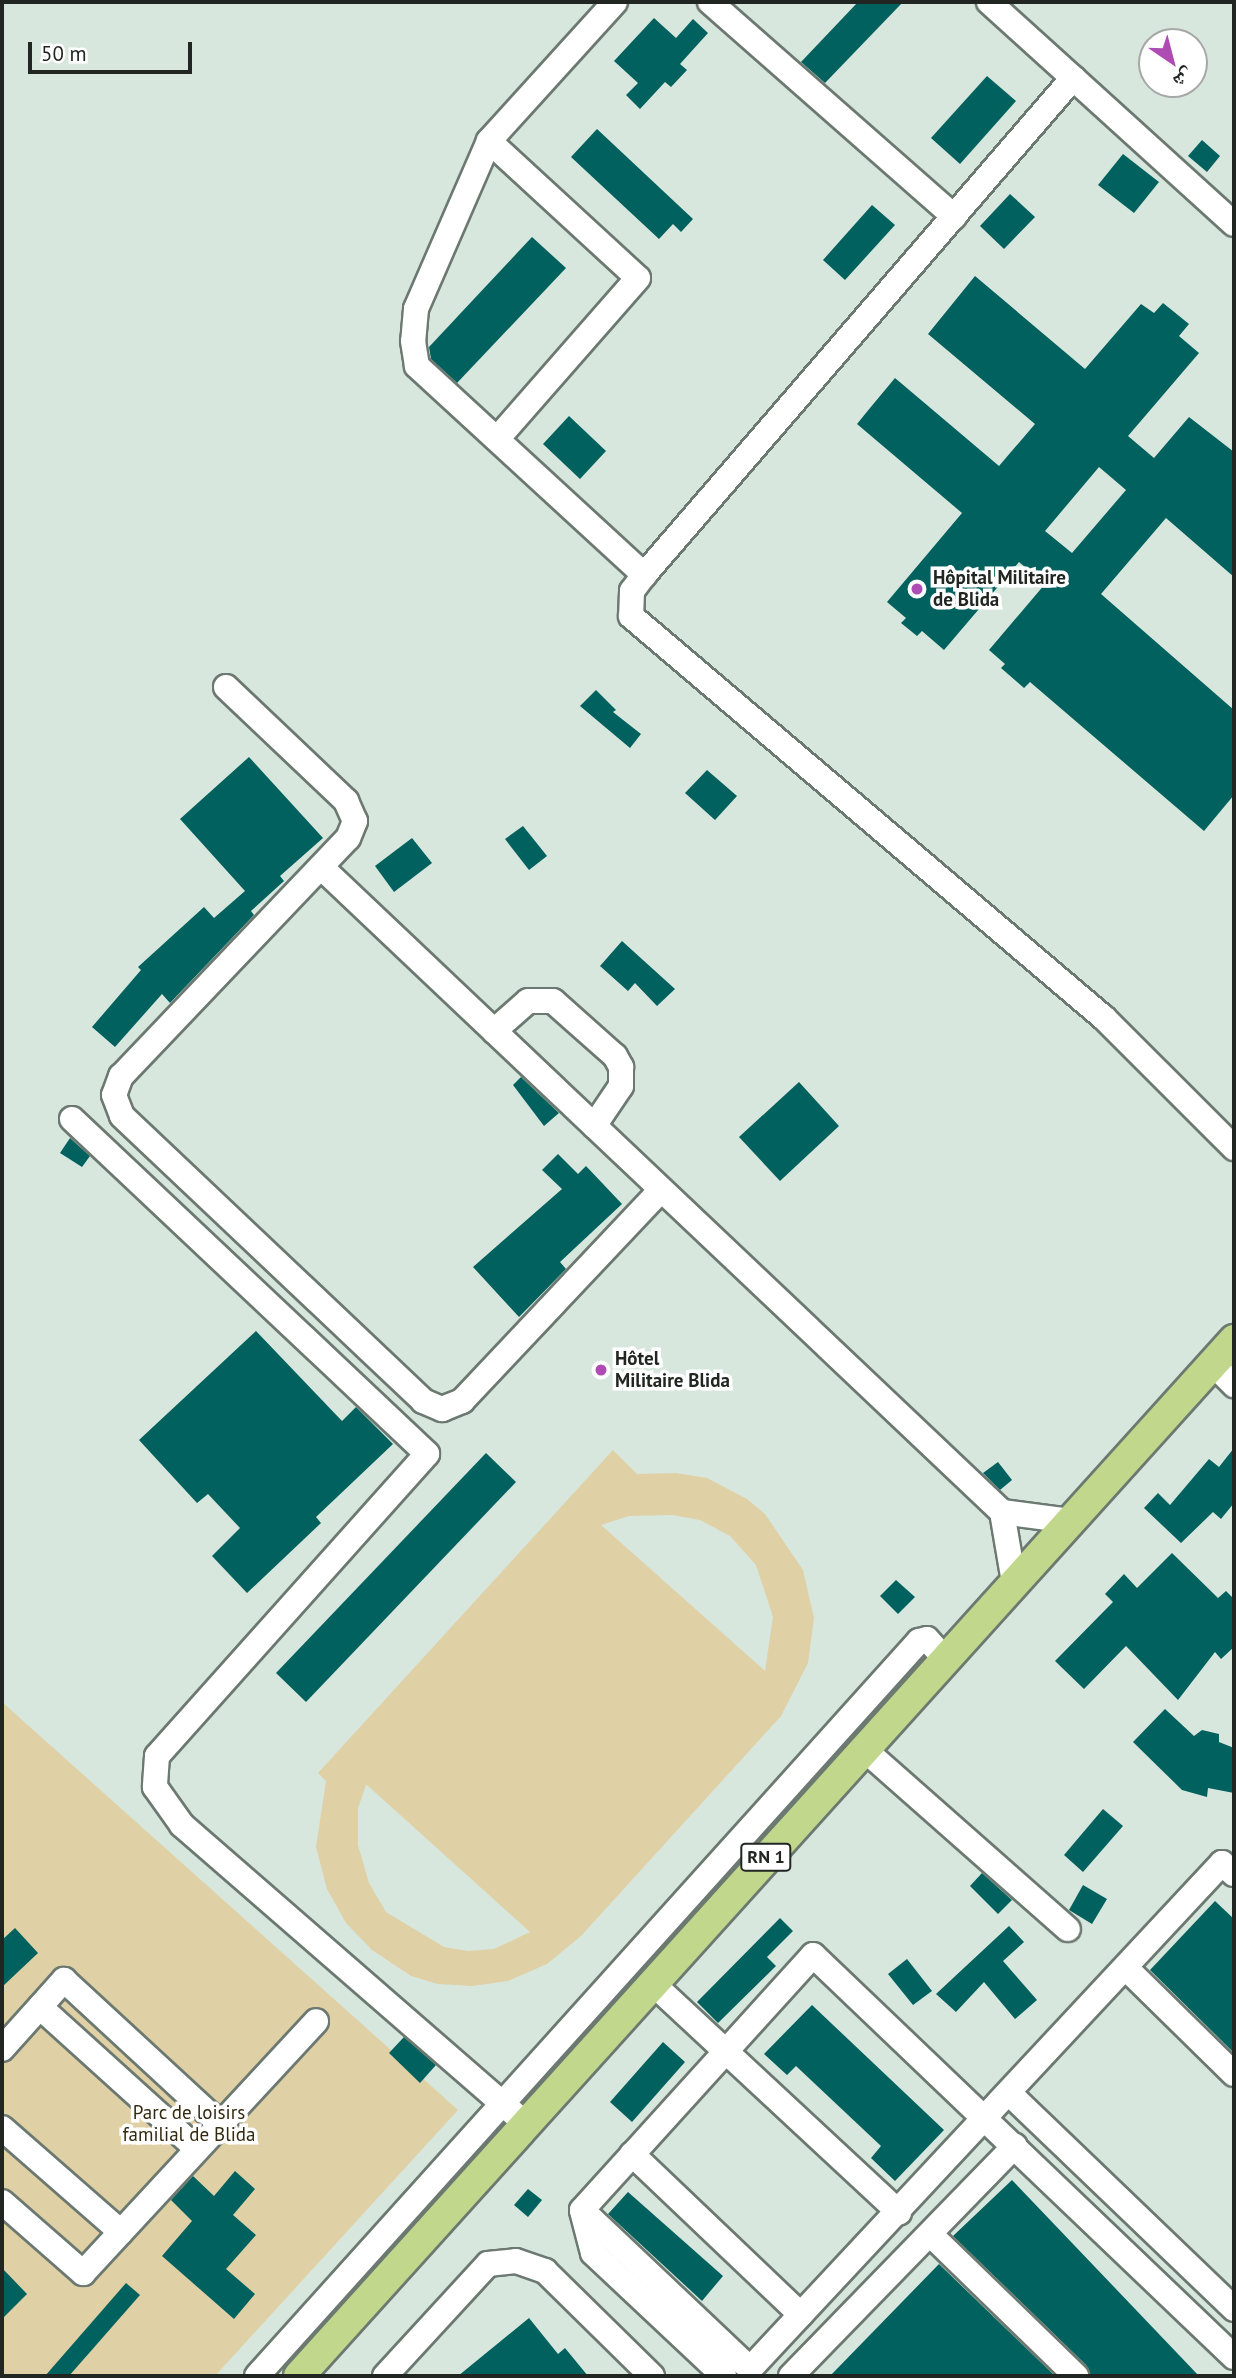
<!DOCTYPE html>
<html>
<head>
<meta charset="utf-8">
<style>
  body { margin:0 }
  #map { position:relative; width:1236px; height:2378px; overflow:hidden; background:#d8e7dd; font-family:"PT Sans","Noto Naskh Arabic",sans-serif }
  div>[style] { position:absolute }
  .green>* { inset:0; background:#dfd0a5 }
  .building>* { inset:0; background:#00615e }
  .roads { filter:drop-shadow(2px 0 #6c7971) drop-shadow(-2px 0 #6c7971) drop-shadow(0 2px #6c7971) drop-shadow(0 -2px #6c7971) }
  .minor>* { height:24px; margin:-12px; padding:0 12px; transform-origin:12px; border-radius:12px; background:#fff }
  .major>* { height:30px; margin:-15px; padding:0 15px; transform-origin:15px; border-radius:15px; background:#c1d78b }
  .dots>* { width:19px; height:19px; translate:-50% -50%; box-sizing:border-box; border:4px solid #fff; border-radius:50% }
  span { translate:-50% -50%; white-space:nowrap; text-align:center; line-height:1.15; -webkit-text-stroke:7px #fff; paint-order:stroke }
  .shield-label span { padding:2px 5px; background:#fff; border:2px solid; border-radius:5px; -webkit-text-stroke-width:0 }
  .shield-label { font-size:18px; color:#212623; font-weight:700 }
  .poi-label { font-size:19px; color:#212623; font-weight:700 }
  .left { translate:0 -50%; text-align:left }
  .park-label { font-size:19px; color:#32290f }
  .frame { position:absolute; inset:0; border:4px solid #212623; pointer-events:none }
  .north { position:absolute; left:1138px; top:28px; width:70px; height:70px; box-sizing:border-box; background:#fff; border:2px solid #a6a8a7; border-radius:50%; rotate:145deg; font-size:19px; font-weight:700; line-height:28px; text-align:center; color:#212623 }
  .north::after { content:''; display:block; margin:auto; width:24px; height:32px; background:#ae4cb3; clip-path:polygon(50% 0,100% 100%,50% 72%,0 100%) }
  .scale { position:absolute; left:28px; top:42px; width:164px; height:32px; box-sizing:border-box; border:4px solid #212623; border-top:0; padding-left:9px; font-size:21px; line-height:24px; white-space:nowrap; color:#212623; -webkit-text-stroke:5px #fff; paint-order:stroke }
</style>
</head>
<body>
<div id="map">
  <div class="green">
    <i style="clip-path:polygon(evenodd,613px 1450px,637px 1474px,676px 1473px,707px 1478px,747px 1499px,765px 1514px,803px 1570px,814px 1618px,808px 1663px,781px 1716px,581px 1936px,547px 1964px,508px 1981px,472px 1986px,438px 1984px,411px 1976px,372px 1950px,346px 1923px,327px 1889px,316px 1847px,326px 1781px,318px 1773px,613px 1450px,672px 1515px,700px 1520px,730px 1536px,756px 1565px,773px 1617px,765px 1671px,601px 1525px,629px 1516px,672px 1515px,613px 1450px,366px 1785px,367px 1785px,530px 1932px,494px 1949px,468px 1951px,444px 1947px,386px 1912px,369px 1883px,358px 1845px,358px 1808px,366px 1785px)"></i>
    <i style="clip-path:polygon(2px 1702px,458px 2110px,215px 2376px,2px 2376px)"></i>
  </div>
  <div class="building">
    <i style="clip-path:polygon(858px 2px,903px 2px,825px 83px,801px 62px)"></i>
    <i style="clip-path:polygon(654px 18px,676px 38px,693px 19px,708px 33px,680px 64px,687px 70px,671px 87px,665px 82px,640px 109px,626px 95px,638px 83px,614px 61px)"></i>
    <i style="clip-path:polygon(987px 76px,1016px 101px,960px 164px,931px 138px)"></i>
    <i style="clip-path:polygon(597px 129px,693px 219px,681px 232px,673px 224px,659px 239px,571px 157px)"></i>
    <i style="clip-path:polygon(1202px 140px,1220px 156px,1207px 172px,1188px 156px)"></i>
    <i style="clip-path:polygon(1123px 154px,1159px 182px,1134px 213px,1098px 185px)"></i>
    <i style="clip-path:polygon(1010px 194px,1035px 217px,1004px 249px,980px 226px)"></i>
    <i style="clip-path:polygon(872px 205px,895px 225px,845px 280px,823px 260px)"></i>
    <i style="clip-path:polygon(532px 237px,566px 268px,457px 383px,431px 359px,429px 347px)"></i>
    <i style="clip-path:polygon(evenodd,975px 276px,1085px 369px,1141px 304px,1154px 313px,1163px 303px,1189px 324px,1179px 336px,1199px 353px,1128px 436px,1154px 458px,1189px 417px,1234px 452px,1234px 577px,1166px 518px,1101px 594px,1234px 710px,1234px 795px,1204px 831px,1030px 682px,1024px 688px,1001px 668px,1005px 664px,989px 650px,1045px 584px,1019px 562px,944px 650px,922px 631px,917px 636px,901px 623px,906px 618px,887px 602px,962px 513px,857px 424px,870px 408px,895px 378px,999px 466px,1035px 424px,928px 334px,975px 276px,1099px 467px,1126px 490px,1072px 553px,1045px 531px,1099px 467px)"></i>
    <i style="clip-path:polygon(569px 416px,606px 451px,580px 479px,543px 444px)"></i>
    <i style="clip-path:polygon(596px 690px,616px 710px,613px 712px,641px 734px,630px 748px,580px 706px)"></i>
    <i style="clip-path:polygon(249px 757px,323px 838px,280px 876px,284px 881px,251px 911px,254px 915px,170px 1003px,162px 994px,115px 1047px,92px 1027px,141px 970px,138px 967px,204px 907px,214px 918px,245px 891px,180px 819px)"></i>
    <i style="clip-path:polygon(707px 770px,737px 796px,715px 820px,685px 793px)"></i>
    <i style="clip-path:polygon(523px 826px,547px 856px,529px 870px,505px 839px)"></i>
    <i style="clip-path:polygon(412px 838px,432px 863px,394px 892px,375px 866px)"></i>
    <i style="clip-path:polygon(622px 941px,675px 989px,657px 1006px,635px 983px,628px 991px,600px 966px)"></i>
    <i style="clip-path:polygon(521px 1077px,559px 1113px,544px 1126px,513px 1085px)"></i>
    <i style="clip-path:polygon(799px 1082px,839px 1126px,780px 1181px,739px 1137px)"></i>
    <i style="clip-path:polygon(70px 1138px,90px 1156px,82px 1167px,60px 1153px)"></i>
    <i style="clip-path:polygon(558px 1154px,578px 1174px,586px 1166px,622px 1204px,560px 1262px,566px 1269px,519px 1317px,473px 1267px,562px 1189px,542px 1170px)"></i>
    <i style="clip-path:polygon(256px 1331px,342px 1421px,356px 1407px,393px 1444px,316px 1517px,321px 1523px,247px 1593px,212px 1556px,240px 1528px,208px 1494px,197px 1503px,139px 1440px)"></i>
    <i style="clip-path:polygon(1234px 1448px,1234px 1503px,1221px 1519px,1213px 1512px,1181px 1543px,1144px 1508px,1158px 1493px,1170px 1505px,1209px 1459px,1219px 1467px)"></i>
    <i style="clip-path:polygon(486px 1453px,516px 1482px,306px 1702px,276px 1673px)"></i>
    <i style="clip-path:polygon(998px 1462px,1012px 1480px,1000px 1490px,983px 1473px)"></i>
    <i style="clip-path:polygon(1172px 1553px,1218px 1598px,1226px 1591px,1234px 1599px,1234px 1647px,1221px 1659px,1215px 1652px,1178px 1700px,1126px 1646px,1084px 1689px,1055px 1661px,1113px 1602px,1105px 1594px,1124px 1574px,1137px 1588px)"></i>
    <i style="clip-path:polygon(896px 1580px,915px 1597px,898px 1614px,880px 1596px)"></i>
    <i style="clip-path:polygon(1165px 1709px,1194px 1736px,1202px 1730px,1219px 1734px,1219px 1742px,1234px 1748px,1234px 1793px,1208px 1788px,1207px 1797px,1182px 1790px,1133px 1742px)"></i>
    <i style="clip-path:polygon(1103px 1809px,1123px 1826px,1083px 1872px,1064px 1855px)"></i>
    <i style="clip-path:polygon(982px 1873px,1012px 1900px,998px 1914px,970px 1886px)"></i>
    <i style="clip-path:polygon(1083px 1885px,1107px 1899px,1092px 1924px,1069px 1910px)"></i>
    <i style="clip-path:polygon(1215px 1901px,1234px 1919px,1234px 2053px,1150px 1970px)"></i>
    <i style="clip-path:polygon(780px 1918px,793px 1931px,767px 1957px,776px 1966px,718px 2023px,697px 2002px)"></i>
    <i style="clip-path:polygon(1009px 1926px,1024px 1942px,1003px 1961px,1037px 2000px,1015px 2019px,984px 1982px,956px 2012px,936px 1994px)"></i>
    <i style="clip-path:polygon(15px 1928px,38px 1953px,2px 1987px,2px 1940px)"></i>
    <i style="clip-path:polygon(907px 1959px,932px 1991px,913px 2005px,888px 1974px)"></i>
    <i style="clip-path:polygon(812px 2005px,944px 2130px,895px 2181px,871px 2158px,881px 2146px,796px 2066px,787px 2075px,764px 2054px)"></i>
    <i style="clip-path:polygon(404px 2037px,436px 2065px,420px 2083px,389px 2053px)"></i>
    <i style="clip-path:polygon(663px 2042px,685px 2062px,632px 2122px,610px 2102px)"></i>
    <i style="clip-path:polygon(235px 2171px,255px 2189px,233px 2215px,256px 2235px,226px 2269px,255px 2294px,234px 2319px,162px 2256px,192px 2221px,171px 2200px,193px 2176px,214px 2196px)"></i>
    <i style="clip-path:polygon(1012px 2180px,1199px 2376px,1090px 2376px,1086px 2365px,953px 2236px)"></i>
    <i style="clip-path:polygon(528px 2189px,542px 2200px,528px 2217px,514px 2205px)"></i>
    <i style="clip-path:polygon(628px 2192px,723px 2276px,702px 2301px,608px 2214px)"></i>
    <i style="clip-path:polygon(939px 2264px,1055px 2376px,830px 2376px)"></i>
    <i style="clip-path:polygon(2px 2268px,27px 2294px,2px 2319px)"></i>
    <i style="clip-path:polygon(126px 2283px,140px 2295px,69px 2376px,45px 2376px)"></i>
    <i style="clip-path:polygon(529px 2318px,558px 2354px,565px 2348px,588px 2376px,458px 2376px)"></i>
  </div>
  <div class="roads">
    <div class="minor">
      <i style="left:615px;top:2px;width:188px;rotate:132.2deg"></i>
      <i style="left:489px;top:141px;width:183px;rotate:113.5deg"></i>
      <i style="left:416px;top:309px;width:32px;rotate:95deg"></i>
      <i style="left:413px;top:341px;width:25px;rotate:81deg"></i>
      <i style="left:417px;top:366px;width:309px;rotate:42.6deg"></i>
      <i style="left:710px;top:2px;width:325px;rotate:41.3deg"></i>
      <i style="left:989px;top:2px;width:113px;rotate:42.1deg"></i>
      <i style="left:1073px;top:78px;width:657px;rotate:130.8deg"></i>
      <i style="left:644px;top:575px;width:20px;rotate:127deg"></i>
      <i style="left:632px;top:591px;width:25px;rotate:92deg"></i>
      <i style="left:631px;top:616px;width:621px;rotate:40.36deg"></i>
      <i style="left:1104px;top:1018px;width:184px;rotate:45deg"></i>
      <i style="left:1073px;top:78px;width:217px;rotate:42.2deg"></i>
      <i style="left:489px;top:141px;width:202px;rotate:42.6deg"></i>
      <i style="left:638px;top:278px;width:214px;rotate:131.2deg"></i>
      <i style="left:226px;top:687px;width:166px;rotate:43.5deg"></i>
      <i style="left:346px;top:801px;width:22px;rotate:66deg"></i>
      <i style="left:355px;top:821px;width:18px;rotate:112deg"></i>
      <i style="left:348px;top:838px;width:329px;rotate:133.6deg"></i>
      <i style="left:121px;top:1076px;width:20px;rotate:110deg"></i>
      <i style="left:114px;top:1095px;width:22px;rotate:69deg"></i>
      <i style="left:122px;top:1116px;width:415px;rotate:43.4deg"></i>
      <i style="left:423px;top:1401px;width:21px;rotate:23deg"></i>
      <i style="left:442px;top:1409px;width:22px;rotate:-22deg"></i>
      <i style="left:462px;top:1401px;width:290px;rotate:-46.7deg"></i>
      <i style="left:321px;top:867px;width:938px;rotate:43.44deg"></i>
      <i style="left:1002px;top:1512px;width:69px;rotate:7.5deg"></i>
      <i style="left:494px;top:1031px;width:45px;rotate:-41.4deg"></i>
      <i style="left:528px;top:1001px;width:25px"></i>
      <i style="left:553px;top:1001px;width:83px;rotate:41.6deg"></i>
      <i style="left:615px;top:1056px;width:13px;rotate:61deg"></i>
      <i style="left:621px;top:1067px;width:19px;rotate:90deg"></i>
      <i style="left:621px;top:1086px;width:48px;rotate:124deg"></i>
      <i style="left:72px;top:1119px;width:488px;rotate:43.3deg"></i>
      <i style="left:427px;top:1454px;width:405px;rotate:131.8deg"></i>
      <i style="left:157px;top:1756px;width:31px;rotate:94deg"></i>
      <i style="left:155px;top:1787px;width:47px;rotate:54.6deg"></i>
      <i style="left:182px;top:1825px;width:456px;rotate:41deg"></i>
      <i style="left:1223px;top:1374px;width:16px;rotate:45deg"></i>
      <i style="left:1002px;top:1512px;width:71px;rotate:80.3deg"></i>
      <i style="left:875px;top:1759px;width:257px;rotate:41.4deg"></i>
      <i style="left:1126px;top:1968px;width:151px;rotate:44.5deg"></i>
      <i style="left:664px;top:1994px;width:321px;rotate:42.9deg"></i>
      <i style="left:40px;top:2007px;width:210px;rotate:42.1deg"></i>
      <i style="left:2px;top:2049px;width:93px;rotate:-48.1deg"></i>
      <i style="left:64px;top:1980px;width:211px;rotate:42.7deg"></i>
      <i style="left:1011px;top:2095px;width:309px;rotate:43.8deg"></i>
      <i style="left:2px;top:2128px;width:158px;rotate:41.2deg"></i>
      <i style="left:632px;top:2154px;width:233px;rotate:43.6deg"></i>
      <i style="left:2px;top:2202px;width:108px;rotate:41.2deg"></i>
      <i style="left:83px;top:2273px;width:343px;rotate:-47.2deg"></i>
      <i style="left:582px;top:2210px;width:231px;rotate:43.4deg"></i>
      <i style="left:750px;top:2369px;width:692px;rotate:-46.99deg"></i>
      <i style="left:1222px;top:1863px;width:16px;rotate:43deg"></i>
      <i style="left:582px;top:2210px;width:344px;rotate:-47.8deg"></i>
      <i style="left:813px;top:1955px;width:582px;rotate:43.68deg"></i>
      <i style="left:582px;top:2211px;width:43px;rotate:75.3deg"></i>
      <i style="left:593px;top:2253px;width:180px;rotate:43.2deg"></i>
      <i style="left:930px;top:2234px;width:204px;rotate:44.2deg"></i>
      <i style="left:257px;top:2376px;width:989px;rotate:-47.99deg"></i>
      <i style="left:919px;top:1641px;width:8px;rotate:-14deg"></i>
      <i style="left:927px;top:1639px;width:27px;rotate:48deg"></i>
      <i style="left:385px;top:2376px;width:152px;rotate:-47.4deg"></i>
      <i style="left:488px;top:2264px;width:28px;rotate:-6deg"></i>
      <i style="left:516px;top:2261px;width:31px;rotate:19deg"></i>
      <i style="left:545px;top:2271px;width:150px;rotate:44.5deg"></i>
      <i style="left:791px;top:2376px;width:321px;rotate:-45.8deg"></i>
    </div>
    <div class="major">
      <i style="left:299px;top:2376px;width:1396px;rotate:-47.93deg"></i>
    </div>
  </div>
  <div class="dots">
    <i style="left:917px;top:589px;background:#ae4cb3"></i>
    <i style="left:601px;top:1370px;background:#ae4cb3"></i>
  </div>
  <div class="shield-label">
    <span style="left:766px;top:1857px">RN 1</span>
  </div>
  <div class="poi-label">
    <span class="left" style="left:933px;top:589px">Hôpital Militaire<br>de Blida</span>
    <span class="left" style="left:615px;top:1370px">Hôtel<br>Militaire Blida</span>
  </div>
  <div class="park-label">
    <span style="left:189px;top:2124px">Parc de loisirs<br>familial de Blida</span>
  </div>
  <div class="frame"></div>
  <div class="north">ش</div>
  <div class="scale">50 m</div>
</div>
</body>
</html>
